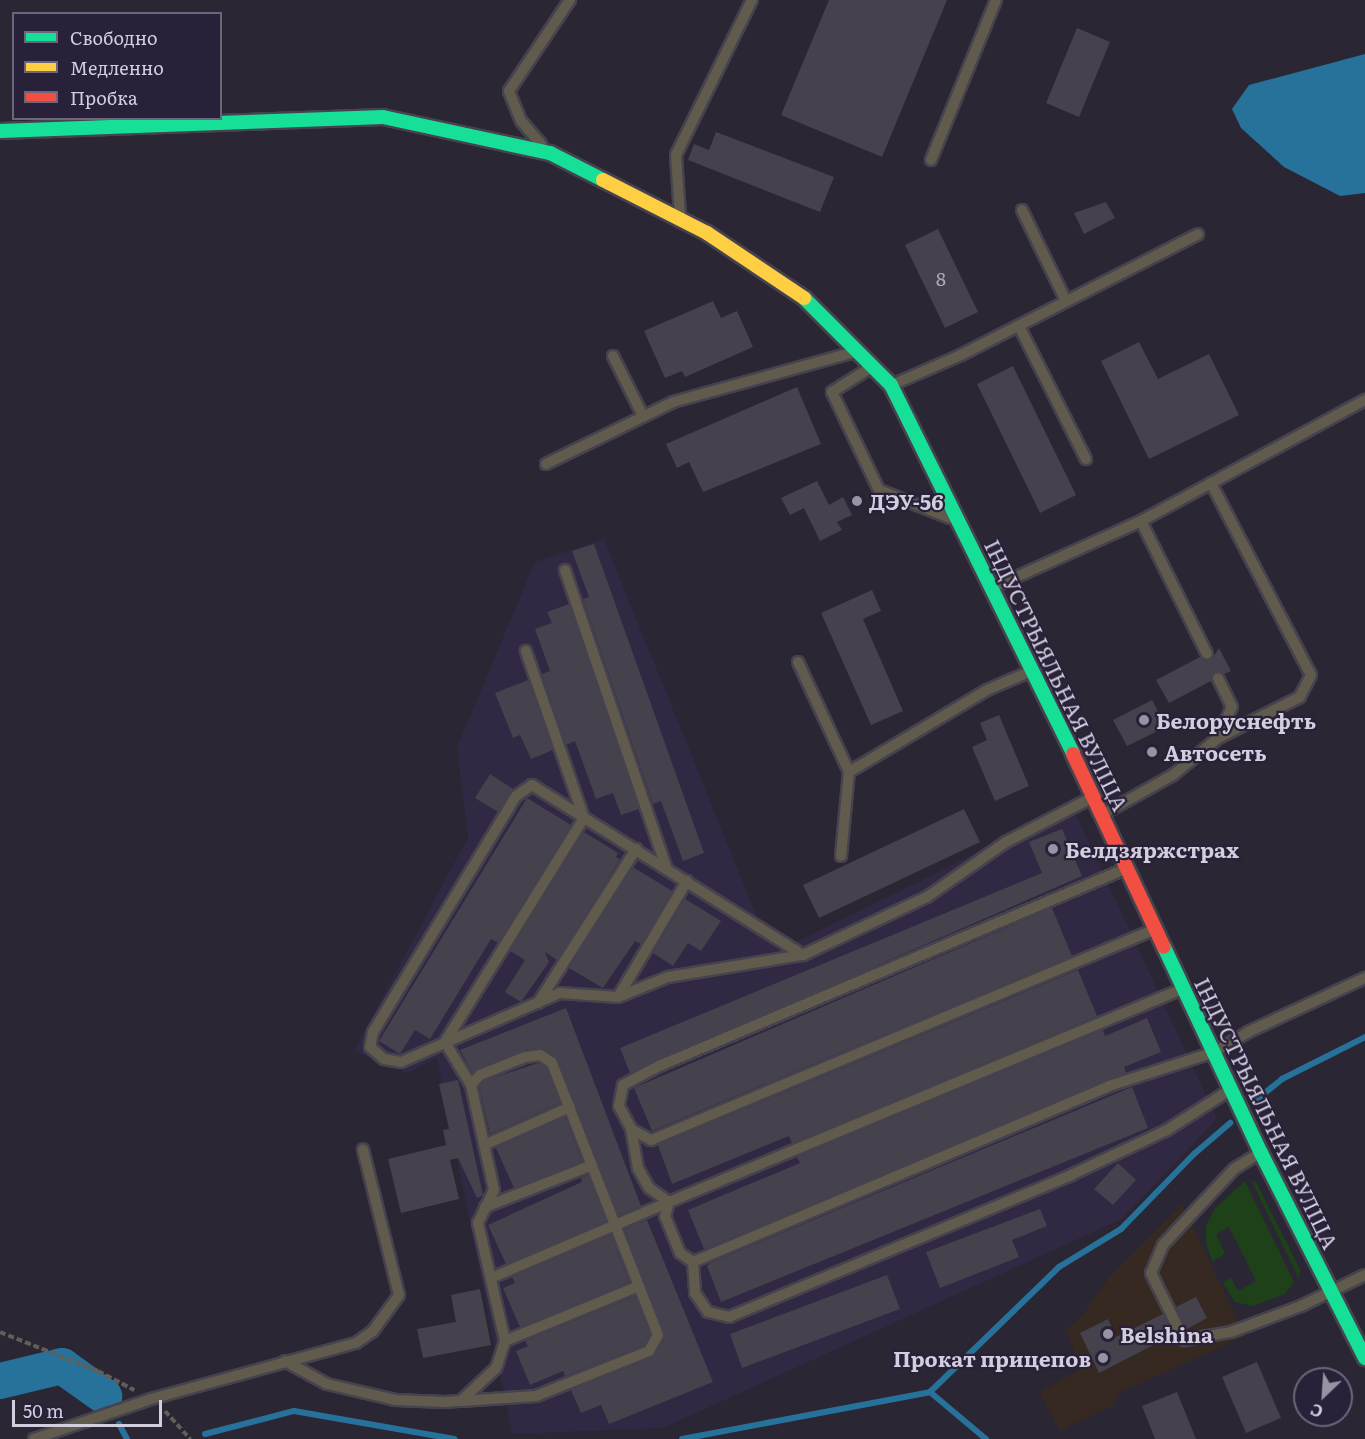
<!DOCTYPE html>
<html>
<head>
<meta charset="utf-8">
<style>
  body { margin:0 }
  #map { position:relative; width:1365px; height:1439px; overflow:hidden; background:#2a2633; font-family:Literata,serif }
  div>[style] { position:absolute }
  .commercial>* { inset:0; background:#362921 }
  .built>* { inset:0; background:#312844 }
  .green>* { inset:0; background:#1e411a }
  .water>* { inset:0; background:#26729b }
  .stream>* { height:6px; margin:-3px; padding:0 3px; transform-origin:3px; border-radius:3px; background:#26729b }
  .river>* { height:36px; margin:-18px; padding:0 18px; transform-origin:18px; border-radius:18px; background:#26729b }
  .building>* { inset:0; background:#45414d }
  .path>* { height:4px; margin-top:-2px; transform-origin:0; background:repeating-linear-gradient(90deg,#615d57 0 6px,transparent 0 9px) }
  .roads { filter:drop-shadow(2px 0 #46424e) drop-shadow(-2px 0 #46424e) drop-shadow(0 2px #46424e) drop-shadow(0 -2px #46424e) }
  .lane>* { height:10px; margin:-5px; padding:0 5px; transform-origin:5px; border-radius:5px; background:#605b4d }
  .fast>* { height:14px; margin:-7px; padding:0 7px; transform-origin:7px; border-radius:7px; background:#16e098 }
  .slow>* { height:14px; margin:-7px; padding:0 7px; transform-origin:7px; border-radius:7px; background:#ffcf43 }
  .jam>* { height:14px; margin:-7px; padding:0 7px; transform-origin:7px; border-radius:7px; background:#f24e42 }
  .dots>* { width:16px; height:16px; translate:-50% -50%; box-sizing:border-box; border:3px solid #292039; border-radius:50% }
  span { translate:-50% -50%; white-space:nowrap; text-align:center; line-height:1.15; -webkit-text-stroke:4.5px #292039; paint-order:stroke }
  .number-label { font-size:18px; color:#b0abba }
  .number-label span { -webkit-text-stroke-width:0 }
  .poi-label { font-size:21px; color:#d3cede; font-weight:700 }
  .left { translate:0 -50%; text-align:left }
  .right { translate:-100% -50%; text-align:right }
  .street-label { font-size:21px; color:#d3cede }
  .legend { position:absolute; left:12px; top:12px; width:210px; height:108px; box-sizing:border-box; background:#292039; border:2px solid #6d667b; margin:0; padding:8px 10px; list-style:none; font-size:18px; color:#d3cede }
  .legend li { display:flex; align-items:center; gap:12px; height:30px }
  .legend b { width:30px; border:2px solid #6d667b }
  .north { position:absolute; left:1293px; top:1367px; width:60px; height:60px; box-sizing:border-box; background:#292039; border:2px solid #6d667b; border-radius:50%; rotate:205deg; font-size:16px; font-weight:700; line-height:24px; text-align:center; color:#d3cede }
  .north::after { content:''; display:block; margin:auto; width:21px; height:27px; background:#9893a2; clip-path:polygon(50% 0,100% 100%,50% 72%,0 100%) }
  .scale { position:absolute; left:12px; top:1400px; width:150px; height:27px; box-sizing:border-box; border:3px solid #d3cede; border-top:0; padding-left:8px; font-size:18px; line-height:21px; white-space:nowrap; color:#d3cede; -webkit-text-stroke:4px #292039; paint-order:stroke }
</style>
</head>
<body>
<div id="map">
  <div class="commercial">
    <i style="clip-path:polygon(1182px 1204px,1245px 1336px,1119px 1393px,1112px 1406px,1060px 1431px,1040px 1392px,1081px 1369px,1066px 1329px,1081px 1317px,1107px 1280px)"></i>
  </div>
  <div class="built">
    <i style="clip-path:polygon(604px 539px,761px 927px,790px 945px,1072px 806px,1217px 1119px,1122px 1219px,663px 1428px,512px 1434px,437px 1058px,407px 1073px,354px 1051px,468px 837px,457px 747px,535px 562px)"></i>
  </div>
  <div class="green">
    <i style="clip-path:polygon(1251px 1180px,1256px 1182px,1300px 1269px,1299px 1279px)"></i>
    <i style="clip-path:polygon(1245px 1181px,1294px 1282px,1285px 1294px,1253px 1306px,1235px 1302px,1223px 1283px,1231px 1278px,1238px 1291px,1256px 1281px,1229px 1227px,1216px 1234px,1225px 1254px,1212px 1262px,1206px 1242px,1206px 1226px,1215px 1208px)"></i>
  </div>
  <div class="water">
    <i style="clip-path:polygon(1365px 54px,1365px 193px,1340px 196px,1284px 167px,1241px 128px,1232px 109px,1249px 85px)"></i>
  </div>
  <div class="stream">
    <i style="left:1255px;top:1101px;width:35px;rotate:-39deg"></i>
    <i style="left:1282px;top:1079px;width:93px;rotate:-26.8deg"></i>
    <i style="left:930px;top:1392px;width:73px;rotate:40deg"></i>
    <i style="left:119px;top:1424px;width:17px;rotate:62deg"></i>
    <i style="left:205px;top:1434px;width:92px;rotate:-14.5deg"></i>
    <i style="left:294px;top:1411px;width:163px;rotate:9.9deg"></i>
    <i style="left:682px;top:1439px;width:252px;rotate:-10.7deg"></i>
    <i style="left:930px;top:1392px;width:180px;rotate:-44.1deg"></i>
    <i style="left:1059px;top:1267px;width:73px;rotate:-31.5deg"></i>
    <i style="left:1121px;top:1229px;width:105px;rotate:-45.8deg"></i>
    <i style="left:1194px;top:1154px;width:48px;rotate:-40.7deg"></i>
  </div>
  <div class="river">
    <i style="left:0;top:1381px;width:64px;rotate:-13.6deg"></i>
    <i style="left:62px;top:1366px;width:52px;rotate:35.5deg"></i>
  </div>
  <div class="building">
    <i style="clip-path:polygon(829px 0,947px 0,882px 157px,781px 115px)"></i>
    <i style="clip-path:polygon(1077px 28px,1110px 42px,1079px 117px,1046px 103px)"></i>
    <i style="clip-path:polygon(716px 132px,834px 177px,820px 212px,688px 160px,694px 144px,709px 150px)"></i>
    <i style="clip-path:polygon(1106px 202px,1115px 218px,1084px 234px,1074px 213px)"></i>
    <i style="clip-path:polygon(938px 229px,978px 312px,945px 328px,905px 245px)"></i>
    <i style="clip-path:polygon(713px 301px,721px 318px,737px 311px,753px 347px,685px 377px,682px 371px,665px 378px,644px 331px)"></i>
    <i style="clip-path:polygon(1139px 342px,1158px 379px,1209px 354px,1239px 415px,1149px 459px,1101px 361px)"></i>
    <i style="clip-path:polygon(1013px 366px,1076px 495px,1040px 513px,977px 384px)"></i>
    <i style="clip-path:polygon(797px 387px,821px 444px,703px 492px,689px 462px,677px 468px,666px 444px)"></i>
    <i style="clip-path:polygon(817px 481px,829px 505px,843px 497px,852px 515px,837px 522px,842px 530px,820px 541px,804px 508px,790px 515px,781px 498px)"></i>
    <i style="clip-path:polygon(594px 544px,704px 853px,683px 861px,661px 801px,653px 804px,583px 599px,589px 597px,572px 551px)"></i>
    <i style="clip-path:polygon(872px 590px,881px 611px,863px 619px,903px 711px,871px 725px,821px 613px)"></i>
    <i style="clip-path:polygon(569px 604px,639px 809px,621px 815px,613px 793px,596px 799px,575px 741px,566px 745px,542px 674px,550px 671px,535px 629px,552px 623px,547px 612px)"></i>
    <i style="clip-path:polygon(1219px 648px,1231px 671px,1224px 674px,1214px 672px,1211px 681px,1169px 703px,1156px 680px,1200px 657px,1211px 660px)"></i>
    <i style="clip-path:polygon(528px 680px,553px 750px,531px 759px,520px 735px,513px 738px,495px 693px)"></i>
    <i style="clip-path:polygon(1152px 700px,1166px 727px,1127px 746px,1113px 720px)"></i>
    <i style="clip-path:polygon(999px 715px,1029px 786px,995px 801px,972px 747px,987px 740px,980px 723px)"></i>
    <i style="clip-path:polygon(490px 774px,513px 789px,498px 812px,475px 798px)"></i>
    <i style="clip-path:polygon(527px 798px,571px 825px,498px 943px,491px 939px,430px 1039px,415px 1030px,400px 1054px,379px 1041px)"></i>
    <i style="clip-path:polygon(964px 809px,980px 842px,819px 918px,803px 885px)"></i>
    <i style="clip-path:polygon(1062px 829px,1082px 876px,630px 1073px,620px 1048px,1042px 873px,1029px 842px)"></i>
    <i style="clip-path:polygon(584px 832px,618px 853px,616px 857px,620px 859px,557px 960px,545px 952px,549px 962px,521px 1002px,505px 992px,525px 960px,510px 951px)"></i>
    <i style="clip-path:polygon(633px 867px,672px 891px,641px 944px,635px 941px,603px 988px,569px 968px)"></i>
    <i style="clip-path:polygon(685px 899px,721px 921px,701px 951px,688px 943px,673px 966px,653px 953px)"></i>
    <i style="clip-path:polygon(1052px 908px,1072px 956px,652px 1131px,634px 1088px)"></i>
    <i style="clip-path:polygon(1078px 970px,1097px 1016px,792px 1143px,789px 1136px,672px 1184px,658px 1145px)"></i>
    <i style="clip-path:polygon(566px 1008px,641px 1206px,619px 1215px,557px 1057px,543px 1048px,524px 1050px,472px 1072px,460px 1050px)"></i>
    <i style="clip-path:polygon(1147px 1018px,1161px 1052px,1124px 1067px,1126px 1073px,704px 1249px,688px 1210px,800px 1163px,797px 1157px,1103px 1030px,1105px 1036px)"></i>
    <i style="clip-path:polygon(538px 1063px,546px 1068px,560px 1103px,490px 1134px,479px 1087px,484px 1081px)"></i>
    <i style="clip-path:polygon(458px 1080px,483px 1195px,477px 1198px,458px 1158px,450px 1160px,459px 1199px,401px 1213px,388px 1159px,446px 1145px,443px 1130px,449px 1129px,439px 1084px)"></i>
    <i style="clip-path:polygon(1132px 1087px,1148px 1128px,721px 1302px,707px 1266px,710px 1263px)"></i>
    <i style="clip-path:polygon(565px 1117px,582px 1161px,514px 1188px,496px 1148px)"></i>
    <i style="clip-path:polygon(1118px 1163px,1136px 1180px,1113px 1205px,1094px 1189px)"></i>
    <i style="clip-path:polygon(588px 1175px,606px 1221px,506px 1264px,488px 1225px,582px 1182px,581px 1178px)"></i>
    <i style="clip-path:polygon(1040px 1209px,1047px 1226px,1012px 1240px,1019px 1257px,940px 1288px,926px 1252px)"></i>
    <i style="clip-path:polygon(647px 1220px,713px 1382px,609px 1424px,601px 1405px,581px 1413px,571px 1390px,652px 1358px,665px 1339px,625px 1229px)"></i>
    <i style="clip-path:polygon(611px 1235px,629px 1282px,520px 1327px,503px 1288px,515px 1283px,512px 1277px)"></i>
    <i style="clip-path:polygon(887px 1275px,900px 1309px,742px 1368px,730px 1334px)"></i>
    <i style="clip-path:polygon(480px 1289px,491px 1345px,423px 1358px,417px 1329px,456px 1322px,451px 1295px)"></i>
    <i style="clip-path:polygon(635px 1296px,650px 1334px,644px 1345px,565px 1376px,563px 1371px,530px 1385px,516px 1351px,528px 1346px,525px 1341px)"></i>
    <i style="clip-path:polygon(1196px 1297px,1207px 1318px,1187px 1329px,1176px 1307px)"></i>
    <i style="clip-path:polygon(1163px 1314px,1173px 1335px,1099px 1373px,1080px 1333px,1108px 1319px,1116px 1337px)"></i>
    <i style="clip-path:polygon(1257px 1362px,1281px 1418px,1246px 1433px,1222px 1377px)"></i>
    <i style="clip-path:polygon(1177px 1392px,1196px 1439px,1155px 1439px,1142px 1406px)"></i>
  </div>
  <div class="path">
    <i style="left:0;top:1332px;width:105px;rotate:21.7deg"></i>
    <i style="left:98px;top:1371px;width:41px;rotate:27.8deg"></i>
    <i style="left:165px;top:1411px;width:38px;rotate:48deg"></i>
  </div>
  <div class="roads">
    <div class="lane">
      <i style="left:541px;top:144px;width:30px;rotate:-131deg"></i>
      <i style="left:521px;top:121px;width:32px;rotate:-112deg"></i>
      <i style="left:509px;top:91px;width:110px;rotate:-56.2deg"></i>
      <i style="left:931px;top:160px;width:173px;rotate:-67.9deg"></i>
      <i style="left:1022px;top:210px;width:101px;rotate:64.2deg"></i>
      <i style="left:680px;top:216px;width:61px;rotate:-93.8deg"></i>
      <i style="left:676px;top:155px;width:173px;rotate:-63.9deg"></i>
      <i style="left:1019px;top:326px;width:149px;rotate:63.3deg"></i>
      <i style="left:613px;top:356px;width:67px;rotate:63.4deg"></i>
      <i style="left:870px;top:368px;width:45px;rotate:147.7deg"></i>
      <i style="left:832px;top:392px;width:109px;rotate:64.4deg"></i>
      <i style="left:879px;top:490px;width:76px;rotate:21.5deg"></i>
      <i style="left:894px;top:384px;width:73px;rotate:-23.4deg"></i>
      <i style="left:961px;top:355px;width:266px;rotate:-27deg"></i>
      <i style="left:546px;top:464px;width:141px;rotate:-26deg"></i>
      <i style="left:673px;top:402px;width:188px;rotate:-15.4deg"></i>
      <i style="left:1211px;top:483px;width:216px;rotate:62.5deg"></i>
      <i style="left:1311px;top:675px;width:25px;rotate:117deg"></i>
      <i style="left:1300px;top:697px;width:92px;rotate:153.4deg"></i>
      <i style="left:1141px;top:521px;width:148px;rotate:63.6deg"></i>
      <i style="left:565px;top:570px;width:316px;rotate:71.2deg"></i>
      <i style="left:992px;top:588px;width:163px;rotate:-24.2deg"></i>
      <i style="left:1141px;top:521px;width:255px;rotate:-28.4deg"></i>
      <i style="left:798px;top:662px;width:121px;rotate:65.1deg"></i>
      <i style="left:1105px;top:813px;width:78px;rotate:-29.2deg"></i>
      <i style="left:1173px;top:775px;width:58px;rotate:-39.4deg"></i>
      <i style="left:1218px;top:738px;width:34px;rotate:-66deg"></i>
      <i style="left:1232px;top:707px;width:32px;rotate:-116deg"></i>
      <i style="left:841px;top:856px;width:84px;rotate:-84.6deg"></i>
      <i style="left:849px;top:772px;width:161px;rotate:-30.7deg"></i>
      <i style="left:987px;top:690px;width:46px;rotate:-23.2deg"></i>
      <i style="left:1125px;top:869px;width:506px;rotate:157.08deg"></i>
      <i style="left:659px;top:1066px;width:41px;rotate:152.2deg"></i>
      <i style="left:623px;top:1085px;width:21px;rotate:101deg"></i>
      <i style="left:619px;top:1106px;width:26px;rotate:62deg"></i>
      <i style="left:631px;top:1129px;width:23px;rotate:29deg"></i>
      <i style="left:651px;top:1140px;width:544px;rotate:-22.7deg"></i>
      <i style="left:803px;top:955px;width:320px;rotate:-147.9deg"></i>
      <i style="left:532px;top:785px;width:19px;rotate:145deg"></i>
      <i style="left:516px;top:796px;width:276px;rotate:121.2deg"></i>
      <i style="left:373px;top:1032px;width:15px;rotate:101deg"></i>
      <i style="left:370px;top:1047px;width:18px;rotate:41deg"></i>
      <i style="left:384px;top:1059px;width:17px;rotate:10deg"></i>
      <i style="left:401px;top:1062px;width:173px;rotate:-23.5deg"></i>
      <i style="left:560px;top:993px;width:58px;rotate:3.9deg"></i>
      <i style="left:618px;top:997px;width:54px;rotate:-21.8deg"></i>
      <i style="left:668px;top:977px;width:137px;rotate:-9.3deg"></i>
      <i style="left:803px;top:955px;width:137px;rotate:-25.1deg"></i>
      <i style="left:927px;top:897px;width:96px;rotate:-34.8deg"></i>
      <i style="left:1006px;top:842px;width:98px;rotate:-27.3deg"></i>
      <i style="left:1182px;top:989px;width:555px;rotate:157.45deg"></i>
      <i style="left:669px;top:1202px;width:15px;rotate:106deg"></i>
      <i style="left:665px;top:1216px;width:40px;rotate:68deg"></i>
      <i style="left:680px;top:1253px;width:16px;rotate:35deg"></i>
      <i style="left:693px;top:1262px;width:452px;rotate:-22.9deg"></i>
      <i style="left:1109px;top:1086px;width:110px;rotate:-17.9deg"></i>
      <i style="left:1214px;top:1052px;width:39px;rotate:-30deg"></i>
      <i style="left:1248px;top:1032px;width:129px;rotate:-24.8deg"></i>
      <i style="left:618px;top:997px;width:135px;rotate:-59.3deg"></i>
      <i style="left:538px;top:1003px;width:183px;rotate:-57.5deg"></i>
      <i style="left:471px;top:1085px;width:50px;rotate:-121.2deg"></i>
      <i style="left:445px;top:1042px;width:264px;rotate:-58.2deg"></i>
      <i style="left:584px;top:818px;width:177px;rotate:-109.2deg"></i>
      <i style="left:484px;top:1145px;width:94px;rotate:-23.8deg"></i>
      <i style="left:1258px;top:1154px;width:28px;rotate:148deg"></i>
      <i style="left:1234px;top:1169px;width:104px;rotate:133.1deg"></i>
      <i style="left:1163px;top:1245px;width:30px;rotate:113deg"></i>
      <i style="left:1151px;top:1273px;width:75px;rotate:63.8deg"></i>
      <i style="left:1184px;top:1340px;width:48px;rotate:-9.7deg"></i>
      <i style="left:1231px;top:1332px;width:75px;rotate:-20.4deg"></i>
      <i style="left:1301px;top:1306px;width:71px;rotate:-25.8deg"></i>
      <i style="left:485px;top:1207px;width:115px;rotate:-21.4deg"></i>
      <i style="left:693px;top:1262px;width:31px;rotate:86deg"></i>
      <i style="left:695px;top:1293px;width:23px;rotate:56deg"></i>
      <i style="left:708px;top:1312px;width:22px;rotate:13deg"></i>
      <i style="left:729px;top:1317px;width:370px;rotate:-22.5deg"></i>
      <i style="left:1071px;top:1175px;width:106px;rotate:-25.1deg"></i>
      <i style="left:1167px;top:1130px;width:75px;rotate:-32.4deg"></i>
      <i style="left:491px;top:1278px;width:194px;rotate:-23.1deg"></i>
      <i style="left:669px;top:1202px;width:24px;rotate:-145deg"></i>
      <i style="left:649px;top:1188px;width:23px;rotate:-119deg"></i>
      <i style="left:638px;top:1168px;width:40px;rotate:-100deg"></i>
      <i style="left:505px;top:1341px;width:145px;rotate:-22.3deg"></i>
      <i style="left:285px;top:1361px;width:48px;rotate:28.7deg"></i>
      <i style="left:327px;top:1384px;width:70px;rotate:13.2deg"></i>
      <i style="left:395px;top:1400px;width:50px;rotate:2.3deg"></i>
      <i style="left:445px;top:1402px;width:16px;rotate:-4deg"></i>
      <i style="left:461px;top:1401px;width:75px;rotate:-3.8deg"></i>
      <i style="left:536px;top:1396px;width:122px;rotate:-21.7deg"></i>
      <i style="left:649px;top:1351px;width:18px;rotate:-61deg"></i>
      <i style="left:658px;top:1335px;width:292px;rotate:-111.3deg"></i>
      <i style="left:552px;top:1063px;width:14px;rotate:-146deg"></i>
      <i style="left:540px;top:1055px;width:15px;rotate:172deg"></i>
      <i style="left:525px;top:1057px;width:48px;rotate:158.2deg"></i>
      <i style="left:480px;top:1075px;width:13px;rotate:132deg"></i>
      <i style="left:471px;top:1085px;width:107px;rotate:77.6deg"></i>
      <i style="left:494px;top:1190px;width:37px;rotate:116deg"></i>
      <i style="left:478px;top:1223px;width:121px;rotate:77.1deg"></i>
      <i style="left:505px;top:1341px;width:28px;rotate:108deg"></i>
      <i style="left:496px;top:1368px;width:48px;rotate:136.7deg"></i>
      <i style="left:34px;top:1439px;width:124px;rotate:-18.9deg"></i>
      <i style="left:151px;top:1399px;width:213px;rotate:-15.3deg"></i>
      <i style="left:356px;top:1343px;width:21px;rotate:-35deg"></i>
      <i style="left:373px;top:1331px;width:44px;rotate:-54.2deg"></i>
      <i style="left:399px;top:1295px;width:150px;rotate:-103.9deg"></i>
    </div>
    <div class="fast">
      <i style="left:0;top:131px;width:383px;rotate:-2.1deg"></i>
      <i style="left:383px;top:117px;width:171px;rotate:12.2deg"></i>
      <i style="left:550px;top:153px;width:59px;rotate:27deg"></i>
      <i style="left:804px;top:298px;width:123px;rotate:45deg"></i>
      <i style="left:891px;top:385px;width:411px;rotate:63.7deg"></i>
      <i style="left:1164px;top:947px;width:228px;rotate:64.8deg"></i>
      <i style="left:1261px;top:1153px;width:230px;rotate:63.1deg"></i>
    </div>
    <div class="slow">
      <i style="left:603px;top:180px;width:117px;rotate:27deg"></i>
      <i style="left:707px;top:233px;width:117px;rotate:33.8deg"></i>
    </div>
    <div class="jam">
      <i style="left:1073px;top:754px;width:213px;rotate:64.8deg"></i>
    </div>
  </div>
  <div class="dots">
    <i style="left:857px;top:501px;background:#9893a2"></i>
    <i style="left:1144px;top:720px;background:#9893a2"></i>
    <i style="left:1152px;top:752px;background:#9893a2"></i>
    <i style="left:1053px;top:849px;background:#9893a2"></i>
    <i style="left:1108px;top:1334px;background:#9893a2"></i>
    <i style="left:1103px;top:1358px;background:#9893a2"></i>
  </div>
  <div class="number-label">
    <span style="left:941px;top:279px">8</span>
  </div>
  <div class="poi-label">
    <span class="left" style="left:869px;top:501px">ДЭУ-56</span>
    <span class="left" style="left:1156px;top:720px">Белоруснефть</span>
    <span class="left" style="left:1164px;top:752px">Автосеть</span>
    <span class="left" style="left:1065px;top:849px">Белдзяржстрах</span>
    <span class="left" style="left:1120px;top:1334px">Belshina</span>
    <span class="right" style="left:1091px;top:1358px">Прокат прицепов</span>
  </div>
  <div class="street-label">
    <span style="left:1057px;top:675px;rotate:64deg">ІНДУСТРЫЯЛЬНАЯ ВУЛІЦА</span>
    <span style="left:1267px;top:1113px;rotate:64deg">ІНДУСТРЫЯЛЬНАЯ ВУЛІЦА</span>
  </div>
  <ul class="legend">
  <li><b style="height:8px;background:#16e098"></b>Свободно</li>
  <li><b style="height:8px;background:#ffcf43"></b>Медленно</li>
  <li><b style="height:8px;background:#f24e42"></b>Пробка</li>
  </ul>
  <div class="north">С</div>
  <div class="scale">50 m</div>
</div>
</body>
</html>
